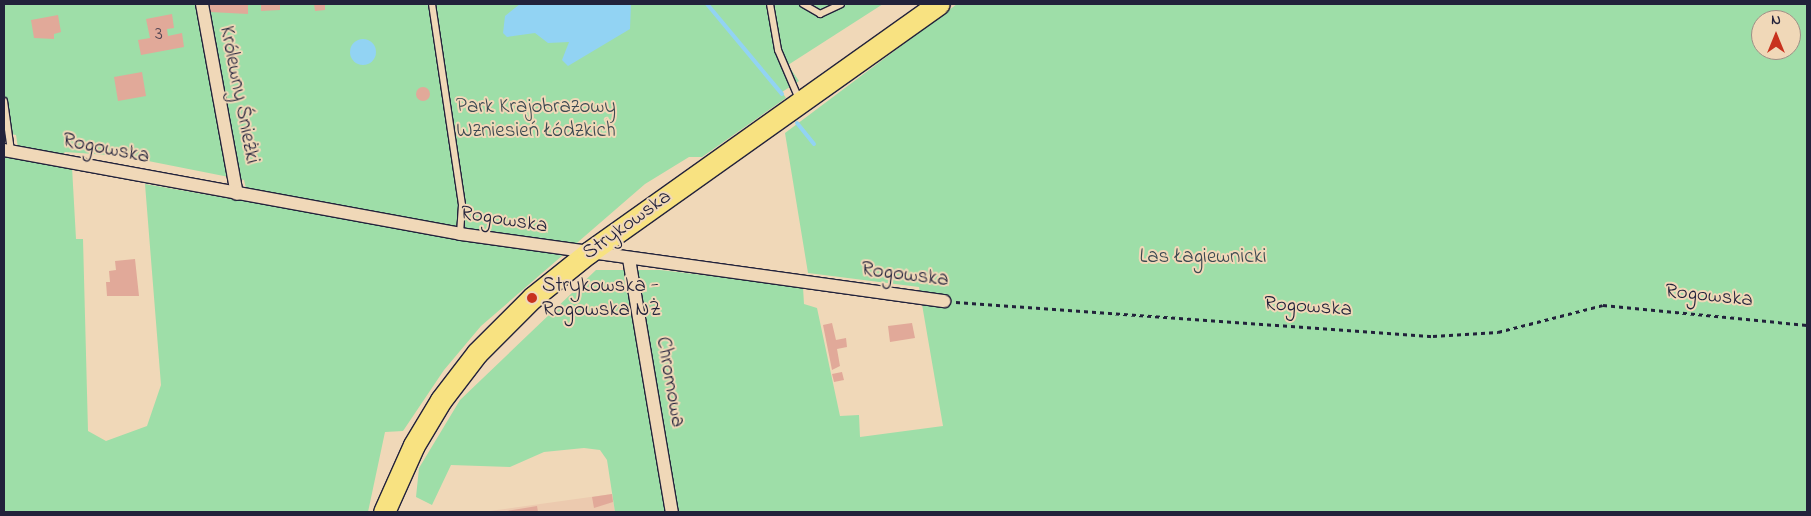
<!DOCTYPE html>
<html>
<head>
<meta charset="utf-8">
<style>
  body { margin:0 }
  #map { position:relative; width:1811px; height:516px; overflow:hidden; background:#f0d8b8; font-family:"Indie Flower",sans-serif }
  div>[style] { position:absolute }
  .built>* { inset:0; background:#eccaaf }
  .green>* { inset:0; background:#9edea8 }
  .water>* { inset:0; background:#92d3f3 }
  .round { border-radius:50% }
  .stream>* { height:4px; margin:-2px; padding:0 2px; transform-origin:2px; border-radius:2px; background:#92d3f3 }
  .building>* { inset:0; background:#e1a999 }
  .path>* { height:2.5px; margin-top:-1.25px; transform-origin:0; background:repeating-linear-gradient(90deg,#22223b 0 4px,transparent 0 8px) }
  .roads { filter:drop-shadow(1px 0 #22223b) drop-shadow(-1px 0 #22223b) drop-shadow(0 1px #22223b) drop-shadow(0 -1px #22223b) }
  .lane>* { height:6px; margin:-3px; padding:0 3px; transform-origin:3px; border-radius:3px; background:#f0d8b8 }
  .street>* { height:12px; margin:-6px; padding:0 6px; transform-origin:6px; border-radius:6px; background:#f0d8b8 }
  .primary>* { height:21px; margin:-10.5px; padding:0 10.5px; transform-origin:10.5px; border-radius:10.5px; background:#f8e281 }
  .dots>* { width:14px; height:14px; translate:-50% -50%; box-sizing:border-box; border:2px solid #f0d8b8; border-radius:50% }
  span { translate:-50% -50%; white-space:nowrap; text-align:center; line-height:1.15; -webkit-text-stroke:4px #f0d8b8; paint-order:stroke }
  .number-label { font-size:19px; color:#524452 }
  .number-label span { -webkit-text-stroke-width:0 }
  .street-label { font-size:21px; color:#22223b }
  .park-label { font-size:21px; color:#3b4851 }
  .poi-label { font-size:21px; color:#22223b }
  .left { translate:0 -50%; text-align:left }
  .frame { position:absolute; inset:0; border:5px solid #22223b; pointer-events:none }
  .north { position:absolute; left:1751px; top:10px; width:50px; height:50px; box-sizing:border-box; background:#f0d8b8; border:1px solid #9e8f86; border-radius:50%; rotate:0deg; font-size:14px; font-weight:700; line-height:20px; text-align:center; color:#22223b }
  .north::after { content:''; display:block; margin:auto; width:18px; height:22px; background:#c8321e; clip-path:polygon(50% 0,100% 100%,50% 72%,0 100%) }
</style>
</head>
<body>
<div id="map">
  <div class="built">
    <i style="clip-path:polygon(612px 494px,615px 512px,483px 512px)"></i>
  </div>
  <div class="green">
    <i style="clip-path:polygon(4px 4px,883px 4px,788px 65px,799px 81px,782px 92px,786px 98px,702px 157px,689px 157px,645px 184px,481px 326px,444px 370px,403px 431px,385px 432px,368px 512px,4px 512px,4px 156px,72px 167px,76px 239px,83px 239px,88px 431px,106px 441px,147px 426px,161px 385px,145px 184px,249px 202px,244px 180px,123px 156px,65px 152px,61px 156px,18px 148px,16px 135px,4px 133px)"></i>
    <i style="clip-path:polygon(evenodd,957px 4px,1807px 4px,1807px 512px,615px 512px,607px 460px,600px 450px,584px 448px,544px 452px,510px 467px,451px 465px,432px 505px,416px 497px,419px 468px,460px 400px,596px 270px,660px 270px,803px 287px,804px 304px,817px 308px,840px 416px,859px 415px,860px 437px,943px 426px,919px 287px,808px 273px,785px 133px,957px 4px,1761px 20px,1791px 20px,1791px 50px,1761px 50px,1761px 20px)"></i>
  </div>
  <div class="water">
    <i style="clip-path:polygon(520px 4px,631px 4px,630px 29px,568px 66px,562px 60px,569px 42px,548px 43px,535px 33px,507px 37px,503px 33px,505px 16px)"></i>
    <i class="round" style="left:350px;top:39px;width:26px;height:26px"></i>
  </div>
  <div class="stream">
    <i style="left:707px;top:4px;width:117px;rotate:50.2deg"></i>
    <i style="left:797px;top:123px;width:27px;rotate:51deg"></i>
  </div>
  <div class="building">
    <i style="clip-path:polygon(208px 4px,248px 4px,248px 14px,210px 12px)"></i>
    <i style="clip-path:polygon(261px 4px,280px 4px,280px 10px,261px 11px)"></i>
    <i style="clip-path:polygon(314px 4px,325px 4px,325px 10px,315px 11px)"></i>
    <i style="clip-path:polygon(172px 14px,174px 28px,167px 29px,168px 36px,182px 33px,184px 47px,141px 55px,138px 40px,150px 38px,146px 19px)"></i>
    <i style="clip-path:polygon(58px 15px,61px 32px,54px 34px,54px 39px,34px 38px,31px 20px)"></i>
    <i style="clip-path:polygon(142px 72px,146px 96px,118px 101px,114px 77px)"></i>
    <i class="round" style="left:416px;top:87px;width:14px;height:14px"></i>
    <i style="clip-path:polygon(135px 259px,139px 296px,107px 296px,106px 282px,110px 282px,109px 271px,116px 270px,115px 261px)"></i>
    <i style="clip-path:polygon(832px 323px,836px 340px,846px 338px,847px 347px,837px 349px,840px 366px,832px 370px,823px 325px)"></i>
    <i style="clip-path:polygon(912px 323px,915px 338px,890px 342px,888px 326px)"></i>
    <i style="clip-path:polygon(842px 372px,844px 380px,834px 382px,832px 374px)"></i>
    <i style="clip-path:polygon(612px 494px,613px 502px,594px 508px,592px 497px)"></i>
    <i style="clip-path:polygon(537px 506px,538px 512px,507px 512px,507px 511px)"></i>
  </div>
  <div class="path">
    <i style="left:956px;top:302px;width:478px;rotate:4.1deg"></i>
    <i style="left:1433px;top:336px;width:65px;rotate:-3.5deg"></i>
    <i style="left:1498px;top:332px;width:108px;rotate:-14.4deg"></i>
    <i style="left:1603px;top:305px;width:205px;rotate:5.6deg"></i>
  </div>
  <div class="roads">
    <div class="lane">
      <i style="left:432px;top:4px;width:203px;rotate:81.5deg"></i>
      <i style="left:462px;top:205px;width:29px;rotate:94deg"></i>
      <i style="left:770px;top:4px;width:47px;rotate:80.1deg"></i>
      <i style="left:778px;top:50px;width:53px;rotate:66.8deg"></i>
      <i style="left:803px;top:4px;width:20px;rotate:30deg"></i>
      <i style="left:820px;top:14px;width:23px;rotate:-25deg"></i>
      <i style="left:4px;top:101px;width:50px;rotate:82deg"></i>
    </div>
    <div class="street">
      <i style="left:202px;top:4px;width:193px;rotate:79.6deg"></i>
      <i style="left:4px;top:150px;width:464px;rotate:10.4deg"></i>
      <i style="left:460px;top:234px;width:489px;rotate:7.9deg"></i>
      <i style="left:629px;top:259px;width:257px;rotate:80.4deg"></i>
    </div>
    <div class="primary">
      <i style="left:384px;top:512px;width:73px;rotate:-65.9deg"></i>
      <i style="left:414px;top:445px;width:52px;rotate:-59deg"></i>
      <i style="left:441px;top:400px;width:59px;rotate:-52.5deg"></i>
      <i style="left:477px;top:353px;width:78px;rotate:-45deg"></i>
      <i style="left:532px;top:298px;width:72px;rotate:-38.8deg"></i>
      <i style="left:588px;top:253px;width:430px;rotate:-35.4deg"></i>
    </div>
  </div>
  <div class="dots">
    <i style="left:532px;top:298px;background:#c8321e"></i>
  </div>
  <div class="number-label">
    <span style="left:159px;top:35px">3</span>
  </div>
  <div class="street-label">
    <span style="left:239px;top:95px;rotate:79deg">Królewny Śnieżki</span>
    <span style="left:106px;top:149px;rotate:11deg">Rogowska</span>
    <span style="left:504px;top:220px;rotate:9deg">Rogowska</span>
    <span style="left:627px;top:225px;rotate:-36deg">Strykowska</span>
    <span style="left:905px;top:275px;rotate:7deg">Rogowska</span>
    <span style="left:1709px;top:296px;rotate:6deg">Rogowska</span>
    <span style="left:1308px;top:307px;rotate:4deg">Rogowska</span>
    <span style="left:670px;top:382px;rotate:80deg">Chromowa</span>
  </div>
  <div class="park-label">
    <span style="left:536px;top:119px">Park Krajobrazowy<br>Wzniesień Łódzkich</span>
    <span style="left:1203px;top:257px">Las Łagiewnicki</span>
  </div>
  <div class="poi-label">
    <span class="left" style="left:542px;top:298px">Strykowska -<br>Rogowska NŻ</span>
  </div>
  <div class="frame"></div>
  <div class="north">N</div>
</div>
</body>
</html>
